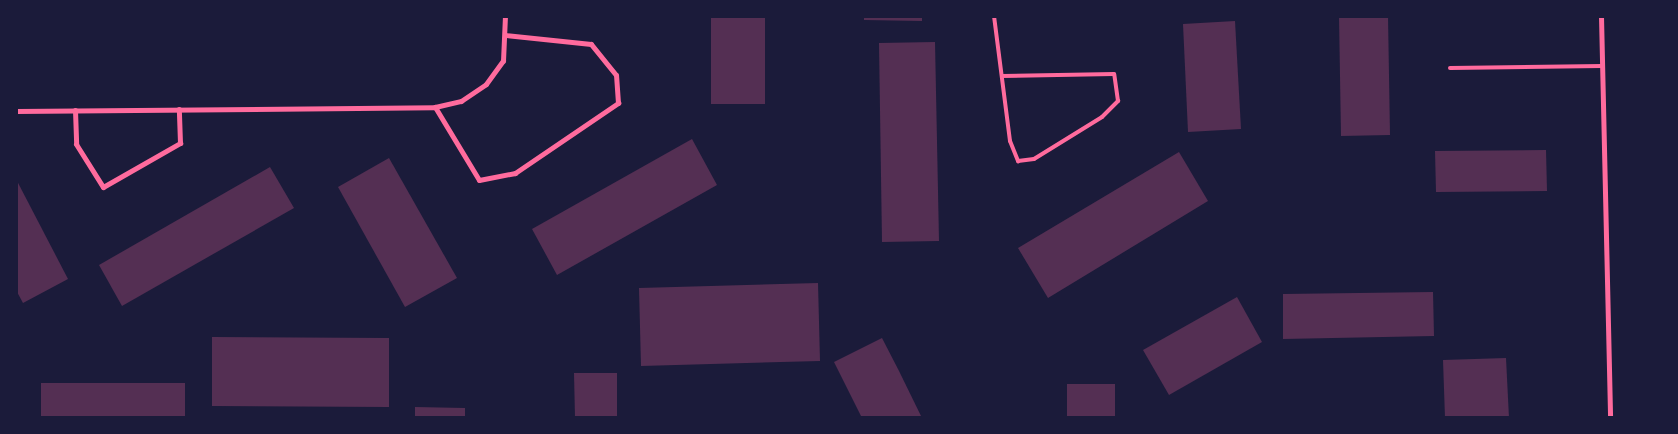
<!DOCTYPE html>
<html>
<head>
<meta charset="utf-8">
<style>
  body { margin:0 }
  #map { position:relative; width:1678px; height:434px; overflow:hidden; background:#1b1b3a; font-family:"Open Sans",sans-serif }
  div>[style] { position:absolute }
  .building>* { inset:0; background:#542f53 }
  .service>* { height:4px; margin:-2px; padding:0 2px; transform-origin:2px; border-radius:2px; background:#ff6b9d }
  .minor>* { height:5px; margin:-2.5px; padding:0 2.5px; transform-origin:2.5px; border-radius:2.5px; background:#ff6b9d }
  span { translate:-50% -50%; white-space:nowrap; text-align:center; line-height:1.15; -webkit-text-stroke:4px #1b1b3a; paint-order:stroke }
  .frame { position:absolute; inset:0; border:18px solid #1b1b3a; pointer-events:none }
</style>
</head>
<body>
<div id="map">
  <div class="building">
    <i style="clip-path:polygon(711px 16px,765px 16px,765px 104px,711px 104px)"></i>
    <i style="clip-path:polygon(864px 16px,922px 16px,922px 21px,864px 20px)"></i>
    <i style="clip-path:polygon(1339px 16px,1388px 16px,1390px 135px,1341px 136px)"></i>
    <i style="clip-path:polygon(1235px 21px,1241px 129px,1188px 132px,1183px 24px)"></i>
    <i style="clip-path:polygon(935px 42px,939px 241px,882px 242px,879px 43px)"></i>
    <i style="clip-path:polygon(692px 139px,717px 185px,557px 275px,532px 229px)"></i>
    <i style="clip-path:polygon(1546px 150px,1547px 191px,1436px 192px,1435px 151px)"></i>
    <i style="clip-path:polygon(1179px 152px,1208px 201px,1048px 298px,1018px 248px)"></i>
    <i style="clip-path:polygon(389px 158px,457px 278px,405px 307px,338px 187px)"></i>
    <i style="clip-path:polygon(270px 167px,294px 208px,122px 306px,99px 265px)"></i>
    <i style="clip-path:polygon(16px 179px,68px 279px,23px 303px,16px 290px)"></i>
    <i style="clip-path:polygon(818px 283px,820px 361px,641px 366px,639px 288px)"></i>
    <i style="clip-path:polygon(1433px 292px,1434px 336px,1283px 339px,1283px 294px)"></i>
    <i style="clip-path:polygon(1237px 297px,1262px 342px,1169px 395px,1143px 350px)"></i>
    <i style="clip-path:polygon(212px 337px,389px 338px,389px 407px,212px 406px)"></i>
    <i style="clip-path:polygon(882px 338px,899px 371px,922px 418px,862px 418px,834px 362px)"></i>
    <i style="clip-path:polygon(1506px 358px,1509px 418px,1445px 418px,1443px 360px)"></i>
    <i style="clip-path:polygon(574px 373px,617px 373px,617px 418px,575px 418px)"></i>
    <i style="clip-path:polygon(41px 383px,185px 383px,185px 418px,41px 418px)"></i>
    <i style="clip-path:polygon(1067px 384px,1115px 384px,1115px 418px,1067px 418px)"></i>
    <i style="clip-path:polygon(415px 407px,465px 408px,465px 418px,415px 418px)"></i>
  </div>
  <div class="service">
    <i style="left:994px;top:16px;width:126px;rotate:82.7deg"></i>
    <i style="left:1010px;top:141px;width:22px;rotate:68deg"></i>
    <i style="left:1018px;top:161px;width:16px;rotate:-7deg"></i>
    <i style="left:1034px;top:159px;width:80px;rotate:-31.7deg"></i>
    <i style="left:1102px;top:117px;width:23px;rotate:-45deg"></i>
    <i style="left:1118px;top:101px;width:27px;rotate:-98deg"></i>
    <i style="left:1114px;top:74px;width:112px;rotate:179deg"></i>
    <i style="left:1450px;top:68px;width:152px;rotate:-0.8deg"></i>
  </div>
  <div class="minor">
    <i style="left:1601px;top:16px;width:402px;rotate:88.7deg"></i>
    <i style="left:435px;top:107px;width:85px;rotate:58.9deg"></i>
    <i style="left:479px;top:180px;width:37px;rotate:-11deg"></i>
    <i style="left:515px;top:173px;width:125px;rotate:-34.2deg"></i>
    <i style="left:618px;top:103px;width:28px;rotate:-94deg"></i>
    <i style="left:616px;top:75px;width:40px;rotate:-129deg"></i>
    <i style="left:591px;top:44px;width:85px;rotate:-174deg"></i>
    <i style="left:75px;top:110px;width:34px;rotate:88deg"></i>
    <i style="left:76px;top:144px;width:51px;rotate:57.9deg"></i>
    <i style="left:103px;top:187px;width:89px;rotate:-29.7deg"></i>
    <i style="left:180px;top:143px;width:34px;rotate:-92deg"></i>
    <i style="left:16px;top:111px;width:419px;rotate:-0.5deg"></i>
    <i style="left:435px;top:107px;width:27px;rotate:-13deg"></i>
    <i style="left:461px;top:101px;width:30px;rotate:-34deg"></i>
    <i style="left:486px;top:84px;width:29px;rotate:-54deg"></i>
    <i style="left:503px;top:61px;width:45px;rotate:-87.5deg"></i>
  </div>
  <div class="frame"></div>
</div>
</body>
</html>
